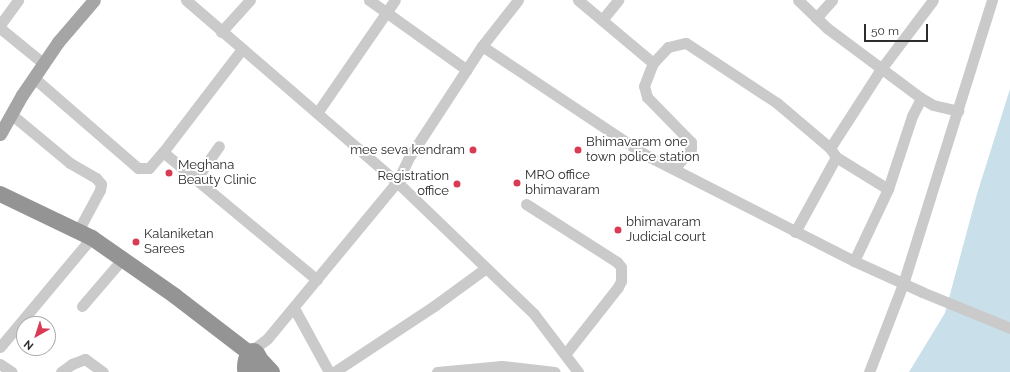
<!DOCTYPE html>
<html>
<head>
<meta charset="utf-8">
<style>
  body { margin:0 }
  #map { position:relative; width:1010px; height:372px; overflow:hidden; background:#fff; font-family:Raleway,sans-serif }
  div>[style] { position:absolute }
  .water>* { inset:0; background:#c9dfe9 }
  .minor>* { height:11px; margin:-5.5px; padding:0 5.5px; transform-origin:5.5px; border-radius:5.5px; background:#cacaca }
  .major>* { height:13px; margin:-6.5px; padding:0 6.5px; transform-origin:6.5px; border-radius:6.5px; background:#a5a5a5 }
  .highway>* { height:16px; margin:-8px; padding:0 8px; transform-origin:8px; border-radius:8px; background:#949494 }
  .highway>.ring { margin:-8px; padding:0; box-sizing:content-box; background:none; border:16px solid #949494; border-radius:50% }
  .dots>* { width:11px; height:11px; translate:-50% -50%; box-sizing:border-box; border:2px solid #fff; border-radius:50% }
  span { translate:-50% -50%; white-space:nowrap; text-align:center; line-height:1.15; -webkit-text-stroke:4px #fff; paint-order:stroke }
  .poi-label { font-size:13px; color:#2d2d2d }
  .left { translate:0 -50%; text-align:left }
  .right { translate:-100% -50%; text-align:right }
  .north { position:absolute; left:16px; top:316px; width:40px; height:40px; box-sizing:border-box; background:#fff; border:1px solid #ababab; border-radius:50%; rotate:219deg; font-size:11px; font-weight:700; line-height:16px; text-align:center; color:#2d2d2d }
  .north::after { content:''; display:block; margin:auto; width:14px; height:18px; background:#d93b55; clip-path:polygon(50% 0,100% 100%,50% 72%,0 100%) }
  .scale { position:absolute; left:864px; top:24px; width:64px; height:18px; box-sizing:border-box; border:2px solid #2d2d2d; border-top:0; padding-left:5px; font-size:12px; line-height:14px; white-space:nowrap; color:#2d2d2d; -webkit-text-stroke:3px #fff; paint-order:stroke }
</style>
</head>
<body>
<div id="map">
  <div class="water">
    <i style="clip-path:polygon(1010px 89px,1010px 372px,909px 372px,945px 313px,977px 194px)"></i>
  </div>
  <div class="minor">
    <i style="left:186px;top:0;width:279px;rotate:40.8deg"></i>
    <i style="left:397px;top:182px;width:190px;rotate:43.9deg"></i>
    <i style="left:534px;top:314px;width:73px;rotate:52.8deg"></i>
    <i style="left:369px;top:0;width:120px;rotate:35.5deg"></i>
    <i style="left:518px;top:0;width:58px;rotate:128deg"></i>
    <i style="left:482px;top:46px;width:195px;rotate:33.7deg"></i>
    <i style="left:644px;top:154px;width:236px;rotate:27deg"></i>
    <i style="left:854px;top:261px;width:75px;rotate:24.5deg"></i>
    <i style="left:922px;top:292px;width:95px;rotate:22.2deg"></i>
    <i style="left:578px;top:0;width:98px;rotate:40deg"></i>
    <i style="left:798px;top:0;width:40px;rotate:44deg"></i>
    <i style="left:827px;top:28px;width:117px;rotate:36.7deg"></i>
    <i style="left:921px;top:98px;width:14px;rotate:30deg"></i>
    <i style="left:933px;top:105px;width:26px;rotate:13deg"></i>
    <i style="left:816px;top:18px;width:24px;rotate:-48deg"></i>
    <i style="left:602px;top:20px;width:26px;rotate:-51deg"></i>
    <i style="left:0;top:25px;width:31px;rotate:-54deg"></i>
    <i style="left:0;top:28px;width:57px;rotate:39.3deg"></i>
    <i style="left:221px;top:32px;width:43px;rotate:-47.8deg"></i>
    <i style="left:34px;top:78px;width:138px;rotate:40.9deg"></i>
    <i style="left:138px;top:168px;width:11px"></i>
    <i style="left:149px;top:168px;width:21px;rotate:-49deg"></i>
    <i style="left:163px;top:152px;width:200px;rotate:39.7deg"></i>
    <i style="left:317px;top:113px;width:137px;rotate:-55.4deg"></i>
    <i style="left:11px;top:114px;width:77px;rotate:39.7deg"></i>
    <i style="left:70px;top:163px;width:30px;rotate:30deg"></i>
    <i style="left:96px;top:178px;width:8px;rotate:50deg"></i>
    <i style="left:101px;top:184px;width:6px;rotate:99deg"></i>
    <i style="left:100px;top:190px;width:47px;rotate:118.2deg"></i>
    <i style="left:830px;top:148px;width:94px;rotate:-57.2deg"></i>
    <i style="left:881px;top:69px;width:86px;rotate:-53deg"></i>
    <i style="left:163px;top:152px;width:130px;rotate:-52.5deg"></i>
    <i style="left:674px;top:169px;width:26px;rotate:-50deg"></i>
    <i style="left:691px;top:149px;width:7px;rotate:-90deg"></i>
    <i style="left:691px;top:142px;width:63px;rotate:-134.4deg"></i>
    <i style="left:647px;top:97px;width:11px;rotate:-105deg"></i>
    <i style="left:644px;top:86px;width:25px;rotate:-69deg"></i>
    <i style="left:653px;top:63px;width:22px;rotate:-47deg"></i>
    <i style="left:668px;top:47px;width:18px;rotate:-13deg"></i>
    <i style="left:686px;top:43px;width:109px;rotate:33.4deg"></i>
    <i style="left:777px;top:103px;width:70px;rotate:40.3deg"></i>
    <i style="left:830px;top:148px;width:11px;rotate:56deg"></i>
    <i style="left:836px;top:157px;width:61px;rotate:31.6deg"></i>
    <i style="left:196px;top:179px;width:40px;rotate:-55.1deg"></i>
    <i style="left:526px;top:204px;width:108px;rotate:32.5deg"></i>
    <i style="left:617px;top:262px;width:6px;rotate:51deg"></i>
    <i style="left:621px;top:267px;width:14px;rotate:90deg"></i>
    <i style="left:621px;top:281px;width:7px;rotate:117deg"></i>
    <i style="left:618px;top:287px;width:84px;rotate:128.2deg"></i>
    <i style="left:795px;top:232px;width:85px;rotate:-61.3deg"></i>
    <i style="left:854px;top:261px;width:80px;rotate:-64.7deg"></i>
    <i style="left:888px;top:189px;width:77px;rotate:-71.8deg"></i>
    <i style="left:912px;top:116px;width:20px;rotate:-63deg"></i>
    <i style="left:82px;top:306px;width:57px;rotate:-49.3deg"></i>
    <i style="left:294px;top:308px;width:73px;rotate:61.3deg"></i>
    <i style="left:0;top:347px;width:136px;rotate:-50.1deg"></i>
    <i style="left:251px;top:351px;width:20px;rotate:-37deg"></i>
    <i style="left:267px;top:339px;width:204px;rotate:-50.4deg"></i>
    <i style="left:397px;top:182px;width:25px;rotate:-64deg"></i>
    <i style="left:408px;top:159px;width:135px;rotate:-56.8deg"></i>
    <i style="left:0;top:364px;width:14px;rotate:34deg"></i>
    <i style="left:61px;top:372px;width:14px;rotate:-36deg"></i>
    <i style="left:72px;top:364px;width:14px;rotate:-21deg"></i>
    <i style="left:85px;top:359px;width:22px;rotate:36deg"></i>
    <i style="left:334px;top:372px;width:120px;rotate:-33.4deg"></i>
    <i style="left:434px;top:306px;width:64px;rotate:-36.2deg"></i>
    <i style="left:437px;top:372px;width:65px;rotate:-5.3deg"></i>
    <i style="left:502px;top:366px;width:53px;rotate:6.5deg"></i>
    <i style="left:869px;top:372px;width:94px;rotate:-68.9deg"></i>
    <i style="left:903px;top:284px;width:298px;rotate:-72.6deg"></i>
  </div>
  <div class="major">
    <i style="left:0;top:134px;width:45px;rotate:-60.6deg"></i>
    <i style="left:22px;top:95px;width:64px;rotate:-55.8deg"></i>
    <i style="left:58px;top:42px;width:55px;rotate:-49.4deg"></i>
  </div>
  <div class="highway">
    <i style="left:0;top:194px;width:102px;rotate:25.6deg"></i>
    <i style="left:92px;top:238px;width:101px;rotate:34.9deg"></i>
    <i style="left:175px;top:296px;width:92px;rotate:37.5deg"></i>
    <i class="ring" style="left:245px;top:351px;width:-2px;height:-2px"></i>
    <i style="left:259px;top:358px;width:19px;rotate:47deg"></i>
  </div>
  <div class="dots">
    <i style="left:473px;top:150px;background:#d93b55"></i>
    <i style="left:578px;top:150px;background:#d93b55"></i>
    <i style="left:169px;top:173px;background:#d93b55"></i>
    <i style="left:517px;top:183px;background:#d93b55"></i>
    <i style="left:457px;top:184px;background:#d93b55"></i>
    <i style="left:618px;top:230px;background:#d93b55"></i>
    <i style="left:136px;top:242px;background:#d93b55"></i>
  </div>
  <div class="poi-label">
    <span class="left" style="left:586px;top:150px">Bhimavaram one<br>town police station</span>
    <span class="right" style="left:465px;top:150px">mee seva kendram</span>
    <span class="left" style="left:178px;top:173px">Meghana<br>Beauty Clinic</span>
    <span class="left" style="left:525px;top:183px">MRO office<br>bhimavaram</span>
    <span class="right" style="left:449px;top:184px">Registration<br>office</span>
    <span class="left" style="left:626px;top:230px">bhimavaram<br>Judicial court</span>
    <span class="left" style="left:144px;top:242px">Kalaniketan<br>Sarees</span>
  </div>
  <div class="north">N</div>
  <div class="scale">50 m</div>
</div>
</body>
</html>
